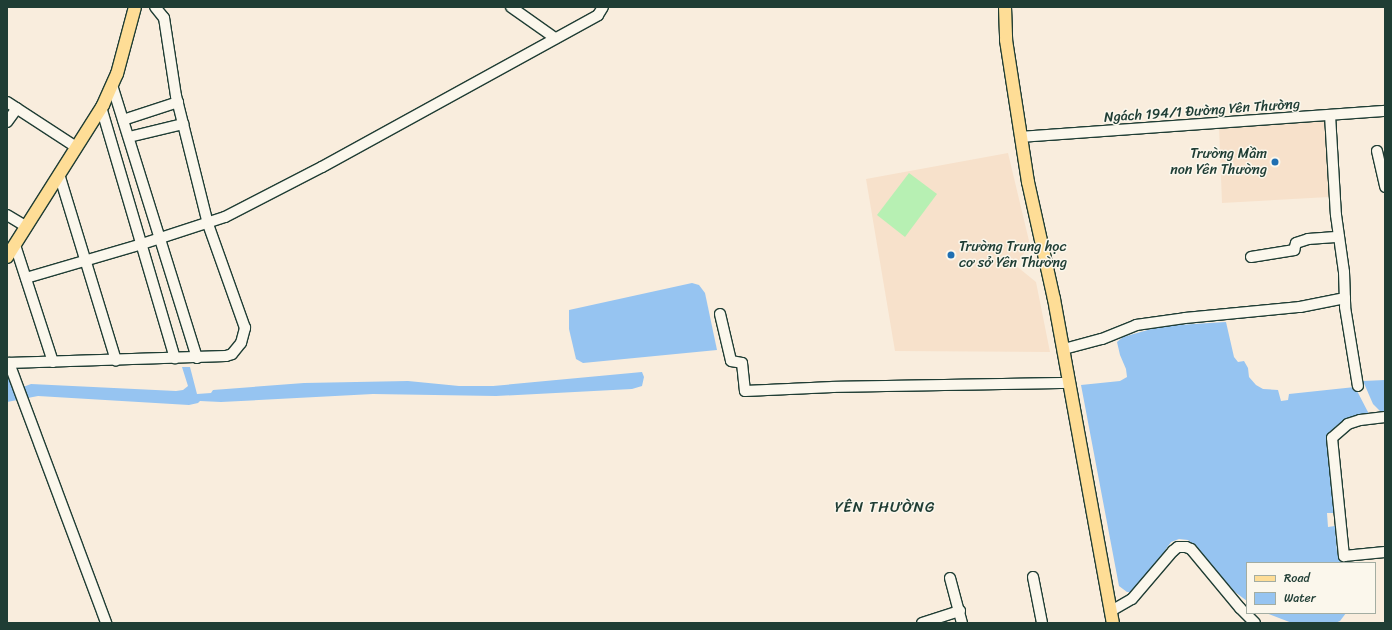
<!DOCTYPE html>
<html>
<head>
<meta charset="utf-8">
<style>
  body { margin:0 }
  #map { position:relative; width:1392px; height:630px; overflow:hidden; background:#f9eddd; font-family:Sriracha,sans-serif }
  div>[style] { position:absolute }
  .built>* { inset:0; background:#f7e1cb }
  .green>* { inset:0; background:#b7f0b3 }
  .water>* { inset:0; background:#96c4f1 }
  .roads { filter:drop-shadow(1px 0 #1f3d34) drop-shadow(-1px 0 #1f3d34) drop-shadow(0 1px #1f3d34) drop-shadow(0 -1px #1f3d34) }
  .minor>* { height:10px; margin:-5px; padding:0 5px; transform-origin:5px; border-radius:5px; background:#fbf7ec }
  .major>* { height:12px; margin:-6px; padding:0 6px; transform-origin:6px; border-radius:6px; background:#fedd96 }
  .dots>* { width:11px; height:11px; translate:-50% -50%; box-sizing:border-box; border:2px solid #fbf7ec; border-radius:50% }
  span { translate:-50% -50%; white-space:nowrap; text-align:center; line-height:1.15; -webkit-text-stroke:3px #fbf7ec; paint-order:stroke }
  .street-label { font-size:14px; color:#1f3d34 }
  .poi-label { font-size:14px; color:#1f3d34 }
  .right { translate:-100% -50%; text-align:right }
  .left { translate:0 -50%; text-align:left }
  .neighbourhood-label { font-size:15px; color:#1f3d34; letter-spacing:1px }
  .frame { position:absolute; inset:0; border:8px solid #1f3d34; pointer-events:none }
  .legend { position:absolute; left:1246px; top:562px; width:130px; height:52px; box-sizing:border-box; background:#fbf7ec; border:1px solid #a3ada2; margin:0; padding:5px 7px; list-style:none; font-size:12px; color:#1f3d34 }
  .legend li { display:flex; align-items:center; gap:8px; height:20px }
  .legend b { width:20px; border:1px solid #a3ada2 }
</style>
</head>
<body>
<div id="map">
  <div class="built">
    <i style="clip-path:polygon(1328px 120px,1329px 197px,1222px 203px,1219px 126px)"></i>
    <i style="clip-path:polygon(1008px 153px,1030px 245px,1015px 265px,1036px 282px,1050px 352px,895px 351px,866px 179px)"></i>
  </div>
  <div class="green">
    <i style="clip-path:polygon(909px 173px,937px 194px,905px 237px,877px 215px)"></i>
  </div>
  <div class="water">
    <i style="clip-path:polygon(692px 283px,699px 285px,705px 293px,717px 350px,583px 363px,576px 359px,569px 329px,569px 310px)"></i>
    <i style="clip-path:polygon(1226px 322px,1234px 357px,1238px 362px,1244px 361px,1248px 368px,1249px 377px,1256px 385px,1263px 389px,1278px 390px,1281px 401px,1288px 400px,1289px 394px,1355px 387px,1369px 414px,1348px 419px,1335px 427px,1330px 436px,1334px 513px,1327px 513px,1328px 527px,1335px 526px,1337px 552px,1344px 563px,1247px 563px,1247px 601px,1235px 592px,1195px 546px,1188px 540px,1179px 539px,1171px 542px,1166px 549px,1148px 577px,1133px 592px,1127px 592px,1119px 586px,1081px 385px,1120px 381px,1127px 377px,1126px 369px,1120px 355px,1117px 342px,1123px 337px,1162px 326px)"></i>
    <i style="clip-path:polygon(182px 367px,190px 367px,197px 394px,211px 393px,213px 390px,304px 383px,408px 381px,459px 386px,493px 386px,642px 372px,644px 377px,642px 386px,632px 389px,496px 396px,373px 394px,221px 402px,200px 401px,198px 403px,189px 405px,38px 396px,7px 402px,7px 372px,23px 387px,31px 384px,176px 391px,183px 390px,188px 386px)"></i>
    <i style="clip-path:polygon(1385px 380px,1385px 412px,1381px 412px,1373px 404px,1363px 381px)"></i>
    <i style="clip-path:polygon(1266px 613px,1346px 613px,1340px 621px,1335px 623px,1292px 623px)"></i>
  </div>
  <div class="roads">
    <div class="minor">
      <i style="left:511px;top:7px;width:54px;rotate:35.2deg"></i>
      <i style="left:112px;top:85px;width:286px;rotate:72.7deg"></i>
      <i style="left:7px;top:102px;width:82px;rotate:33.1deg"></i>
      <i style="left:101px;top:107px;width:262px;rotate:73.6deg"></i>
      <i style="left:1330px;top:115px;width:100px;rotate:86.6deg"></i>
      <i style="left:1336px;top:215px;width:58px;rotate:82deg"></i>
      <i style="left:1344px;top:272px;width:35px;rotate:88deg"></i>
      <i style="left:1345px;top:307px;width:80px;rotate:80.7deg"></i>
      <i style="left:123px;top:120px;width:58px;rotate:-18.1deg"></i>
      <i style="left:7px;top:122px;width:17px;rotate:-54deg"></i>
      <i style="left:129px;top:137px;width:56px;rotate:-13.5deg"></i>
      <i style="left:1021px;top:137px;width:365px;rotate:-4.1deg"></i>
      <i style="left:1377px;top:151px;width:37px;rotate:77deg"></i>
      <i style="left:59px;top:174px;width:195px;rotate:73deg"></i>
      <i style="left:7px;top:215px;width:23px;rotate:31deg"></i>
      <i style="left:15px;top:245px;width:123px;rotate:72deg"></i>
      <i style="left:1251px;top:257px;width:44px;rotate:-9.2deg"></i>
      <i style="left:1294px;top:250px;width:7px;rotate:-74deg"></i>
      <i style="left:1296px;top:243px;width:13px;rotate:-18deg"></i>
      <i style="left:1308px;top:239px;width:31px;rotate:-4deg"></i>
      <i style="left:26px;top:278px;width:121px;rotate:-16.3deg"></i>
      <i style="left:142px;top:244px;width:87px;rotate:-18deg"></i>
      <i style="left:225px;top:217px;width:109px;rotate:-27.3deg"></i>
      <i style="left:322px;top:167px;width:315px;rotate:-28.8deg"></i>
      <i style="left:598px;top:15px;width:9px;rotate:-58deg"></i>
      <i style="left:720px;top:314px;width:48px;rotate:76.8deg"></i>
      <i style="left:731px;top:361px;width:11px;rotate:10deg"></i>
      <i style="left:742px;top:363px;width:28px;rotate:84deg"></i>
      <i style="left:745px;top:391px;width:88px;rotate:-2.6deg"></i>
      <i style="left:833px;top:387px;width:237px;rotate:-1deg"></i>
      <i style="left:1064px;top:349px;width:39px;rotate:-15deg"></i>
      <i style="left:1102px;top:339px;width:37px;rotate:-22deg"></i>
      <i style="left:1136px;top:325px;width:49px;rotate:-8.1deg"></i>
      <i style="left:1185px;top:318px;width:116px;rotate:-5.5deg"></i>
      <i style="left:1300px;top:307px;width:46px;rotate:-11.3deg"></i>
      <i style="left:7px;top:363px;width:219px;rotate:-1.8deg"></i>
      <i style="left:226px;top:356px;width:6px;rotate:-18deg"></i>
      <i style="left:232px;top:354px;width:14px;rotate:-51deg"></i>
      <i style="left:241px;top:343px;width:16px;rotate:-75deg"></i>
      <i style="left:245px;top:328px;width:110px;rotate:-109.6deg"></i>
      <i style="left:208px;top:224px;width:132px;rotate:-104deg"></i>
      <i style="left:176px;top:96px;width:79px;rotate:-98.7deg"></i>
      <i style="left:164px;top:18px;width:14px;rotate:-129deg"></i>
      <i style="left:9px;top:363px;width:278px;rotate:69.5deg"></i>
      <i style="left:1385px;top:417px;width:25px;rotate:173deg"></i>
      <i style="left:1360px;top:420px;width:13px;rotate:162deg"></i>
      <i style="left:1348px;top:424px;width:21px;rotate:139deg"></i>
      <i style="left:1332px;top:438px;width:119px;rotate:84.2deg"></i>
      <i style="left:1344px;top:556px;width:41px;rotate:-5.6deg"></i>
      <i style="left:1033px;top:577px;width:47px;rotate:78.9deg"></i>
      <i style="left:950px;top:578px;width:47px;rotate:75.1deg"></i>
      <i style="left:1111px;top:611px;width:24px;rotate:-30deg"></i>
      <i style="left:1132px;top:599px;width:63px;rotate:-49.5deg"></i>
      <i style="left:1173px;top:551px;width:6px;rotate:-39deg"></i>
      <i style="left:1178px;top:547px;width:8px"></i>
      <i style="left:1186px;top:547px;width:5px;rotate:22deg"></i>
      <i style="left:1191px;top:549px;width:77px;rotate:50.3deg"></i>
      <i style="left:1240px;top:608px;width:21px;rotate:45deg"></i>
      <i style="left:922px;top:623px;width:40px;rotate:-18deg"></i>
    </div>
    <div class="major">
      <i style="left:1005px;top:7px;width:33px;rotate:88deg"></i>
      <i style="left:1006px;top:40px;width:144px;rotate:81.2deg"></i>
      <i style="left:1028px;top:182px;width:120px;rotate:77.5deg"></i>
      <i style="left:1054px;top:299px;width:329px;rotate:79.7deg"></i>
      <i style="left:7px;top:257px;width:180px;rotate:-57.7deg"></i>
      <i style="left:103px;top:105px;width:34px;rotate:-66deg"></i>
      <i style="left:117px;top:74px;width:69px;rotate:-75deg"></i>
    </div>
  </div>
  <div class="dots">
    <i style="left:1275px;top:162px;background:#1f6fb2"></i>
    <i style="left:951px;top:255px;background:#1f6fb2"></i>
  </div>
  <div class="street-label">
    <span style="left:1202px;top:111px;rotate:-4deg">Ngách 194/1 Đường Yên Thường</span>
  </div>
  <div class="poi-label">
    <span class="right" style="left:1267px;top:162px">Trường Mầm<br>non Yên Thường</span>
    <span class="left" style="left:959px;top:255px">Trường Trung học<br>cơ sở Yên Thường</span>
  </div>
  <div class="neighbourhood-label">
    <span style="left:885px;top:508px">YÊN THƯỜNG</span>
  </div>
  <div class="frame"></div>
  <ul class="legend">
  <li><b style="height:5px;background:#fedd96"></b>Road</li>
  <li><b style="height:11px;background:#96c4f1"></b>Water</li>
  </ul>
</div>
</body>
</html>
